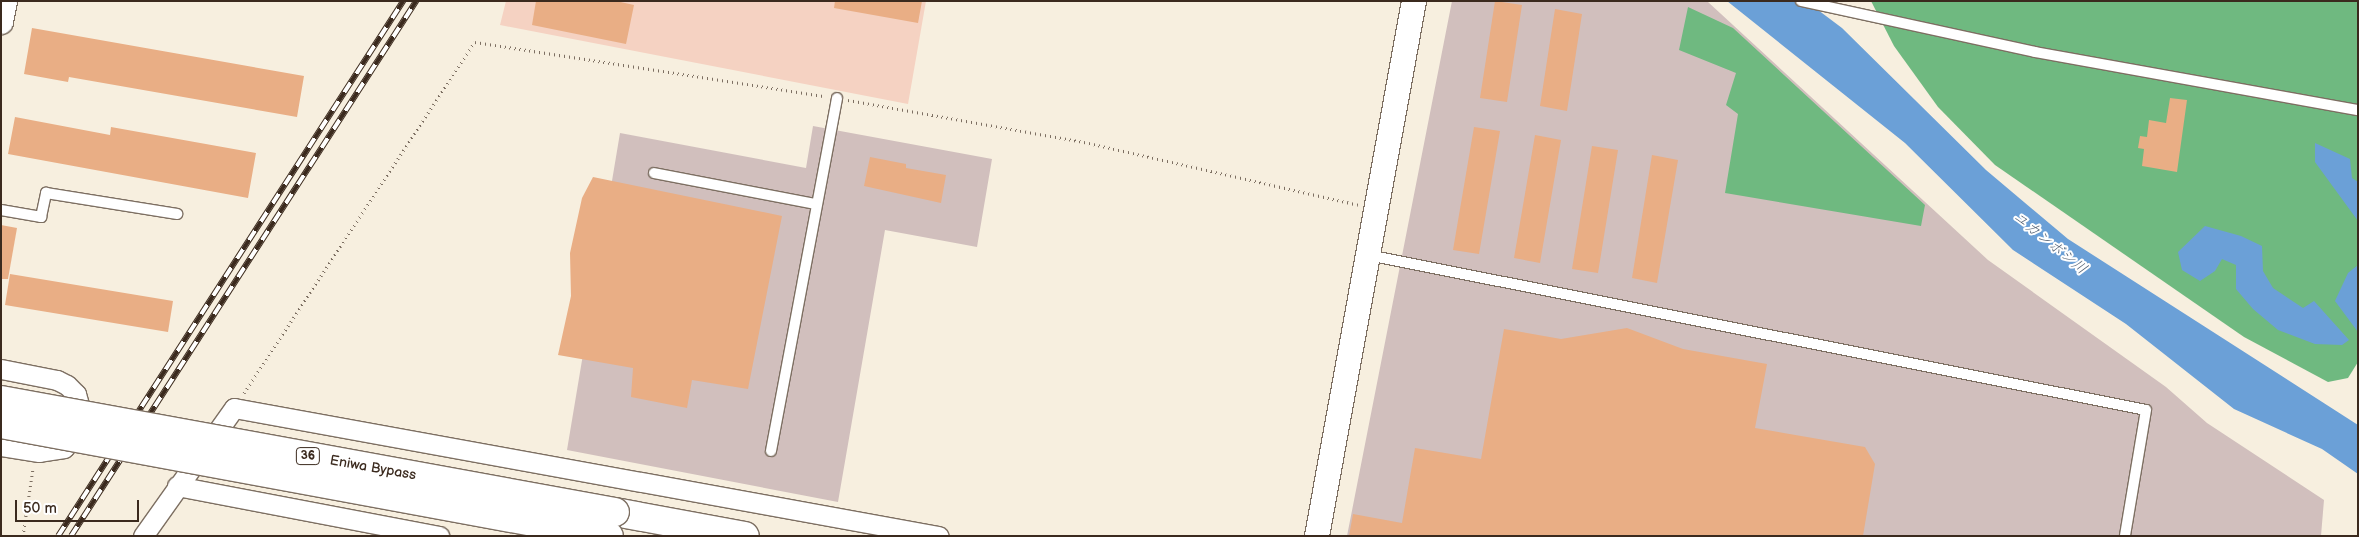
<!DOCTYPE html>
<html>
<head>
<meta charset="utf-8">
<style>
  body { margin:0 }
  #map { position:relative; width:2359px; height:537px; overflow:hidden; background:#f7efdf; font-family:"Balsamiq Sans","Klee One",sans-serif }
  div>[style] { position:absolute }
  .built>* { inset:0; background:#f5d2c2 }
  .industrial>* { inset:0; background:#d1bfbd }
  .forest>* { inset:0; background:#6fb980 }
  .water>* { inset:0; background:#6ba0d7 }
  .building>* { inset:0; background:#e9ae85 }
  .path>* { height:3px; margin-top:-1.5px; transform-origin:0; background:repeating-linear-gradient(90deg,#7d6f62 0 1px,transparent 0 5px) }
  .roads { filter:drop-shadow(1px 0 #7d6f62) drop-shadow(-1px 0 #7d6f62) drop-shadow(0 1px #7d6f62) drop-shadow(0 -1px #7d6f62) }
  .service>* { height:10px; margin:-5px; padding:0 5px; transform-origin:5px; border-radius:5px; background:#fff }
  .minor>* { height:19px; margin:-9.5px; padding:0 9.5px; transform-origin:9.5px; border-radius:9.5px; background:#fff }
  .tertiary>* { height:24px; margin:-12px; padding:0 12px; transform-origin:12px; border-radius:12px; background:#fff }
  .trunk>* { height:28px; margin:-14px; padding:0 14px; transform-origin:14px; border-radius:14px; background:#fff }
  .rail>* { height:5.5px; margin-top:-2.75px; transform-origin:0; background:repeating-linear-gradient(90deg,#fff 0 11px,#3b2a1e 0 22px); box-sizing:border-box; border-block:1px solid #3b2a1e }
  .bridges { filter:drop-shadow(1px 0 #7d6f62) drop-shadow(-1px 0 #7d6f62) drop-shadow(0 1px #7d6f62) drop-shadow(0 -1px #7d6f62) }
  .trunk-bridge>* { height:28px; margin:-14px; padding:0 14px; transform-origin:14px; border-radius:14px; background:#fff }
  span { translate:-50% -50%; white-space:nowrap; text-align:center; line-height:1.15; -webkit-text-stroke:4px #fff; paint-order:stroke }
  .shield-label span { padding:1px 4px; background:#fff; border:1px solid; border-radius:4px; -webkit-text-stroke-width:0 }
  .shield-label { font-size:12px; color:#3b2a1e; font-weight:700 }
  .street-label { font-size:14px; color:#3b2a1e }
  .water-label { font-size:15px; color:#515f71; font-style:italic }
  .frame { position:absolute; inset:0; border:2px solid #3b2a1e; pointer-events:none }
  .scale { position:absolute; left:15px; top:500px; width:124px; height:22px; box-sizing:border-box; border:2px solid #3b2a1e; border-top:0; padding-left:6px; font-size:15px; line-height:18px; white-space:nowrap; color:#3b2a1e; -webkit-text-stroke:4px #fff; paint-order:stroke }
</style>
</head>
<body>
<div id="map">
  <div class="built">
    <i style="clip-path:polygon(506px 1px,926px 1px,908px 104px,500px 25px)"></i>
  </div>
  <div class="industrial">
    <i style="clip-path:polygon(1452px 1px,1708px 2px,1988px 260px,2166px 387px,2207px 423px,2324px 500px,2321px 536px,1347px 536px)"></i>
    <i style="clip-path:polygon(813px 126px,992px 159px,977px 247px,885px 230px,838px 502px,567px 450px,620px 133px,806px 168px)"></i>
  </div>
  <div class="forest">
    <i style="clip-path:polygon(1871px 1px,2358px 1px,2358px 362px,2348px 378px,2328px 382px,2244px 337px,1995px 165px,1938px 107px,1894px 46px)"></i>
    <i style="clip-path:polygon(1688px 7px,1733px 28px,1925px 205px,1921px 226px,1725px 193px,1738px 114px,1726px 105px,1736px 73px,1679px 50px)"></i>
  </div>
  <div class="water">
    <i style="clip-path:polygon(1727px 1px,1806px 1px,1842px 28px,1986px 170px,2068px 239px,2358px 425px,2358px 474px,2322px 449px,2234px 409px,2126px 324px,2013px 250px,1905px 143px)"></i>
    <i style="clip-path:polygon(2315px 143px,2350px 159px,2352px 178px,2358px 182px,2358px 221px,2315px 162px)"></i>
    <i style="clip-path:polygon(2205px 226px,2241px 236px,2262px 246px,2263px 271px,2273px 288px,2303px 308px,2314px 301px,2349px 340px,2342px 345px,2315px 344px,2278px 330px,2253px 309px,2236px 289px,2236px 265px,2222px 259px,2215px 271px,2200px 281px,2182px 270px,2178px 252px)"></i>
    <i style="clip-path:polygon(2358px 265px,2358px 332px,2335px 301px,2348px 273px)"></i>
  </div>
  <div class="building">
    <i style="clip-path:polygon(536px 1px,616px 1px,634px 5px,626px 44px,532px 25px)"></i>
    <i style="clip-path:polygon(835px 1px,922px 1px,918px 23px,834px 8px)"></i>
    <i style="clip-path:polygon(1495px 1px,1522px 5px,1507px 102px,1480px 98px)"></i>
    <i style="clip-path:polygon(1555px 9px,1582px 14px,1567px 111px,1540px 106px)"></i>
    <i style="clip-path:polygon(32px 28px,304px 76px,297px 117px,69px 77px,68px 82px,24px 74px)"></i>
    <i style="clip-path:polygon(2170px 98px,2187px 100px,2177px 172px,2142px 166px,2144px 149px,2138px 148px,2140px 136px,2147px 137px,2149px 120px,2166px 123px)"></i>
    <i style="clip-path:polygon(15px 117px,110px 135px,111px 127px,256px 153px,248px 198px,8px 154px)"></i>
    <i style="clip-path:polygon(1474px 127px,1500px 131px,1479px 254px,1453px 250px)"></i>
    <i style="clip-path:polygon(1535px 135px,1561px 140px,1540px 263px,1514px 258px)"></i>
    <i style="clip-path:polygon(1592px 146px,1618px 150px,1598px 273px,1572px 269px)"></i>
    <i style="clip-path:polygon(1652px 155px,1678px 160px,1657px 283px,1632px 278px)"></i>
    <i style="clip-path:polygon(870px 157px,906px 164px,906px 168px,946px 175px,941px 203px,864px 186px)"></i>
    <i style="clip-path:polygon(593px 177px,782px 216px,748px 389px,692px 380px,687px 408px,631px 397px,633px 368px,558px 355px,571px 296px,570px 253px,582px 198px)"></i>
    <i style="clip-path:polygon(1px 225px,17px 228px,8px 279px,1px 279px)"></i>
    <i style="clip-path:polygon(10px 274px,173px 301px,168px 332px,5px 305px)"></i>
    <i style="clip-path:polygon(1627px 328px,1683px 349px,1767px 364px,1755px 428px,1865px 447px,1875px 464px,1863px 536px,1349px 536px,1353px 514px,1402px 523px,1415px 448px,1481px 459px,1504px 329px,1561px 339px)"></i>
  </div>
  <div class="path">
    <i style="left:848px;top:100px;width:240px;rotate:10.1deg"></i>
    <i style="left:1084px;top:142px;width:281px;rotate:12.9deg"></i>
    <i style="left:244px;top:393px;width:420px;rotate:-56.7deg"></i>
    <i style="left:475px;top:42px;width:354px;rotate:8.8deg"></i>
    <i style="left:23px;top:536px;width:69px;rotate:-81.6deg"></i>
  </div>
  <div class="roads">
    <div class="service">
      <i style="left:1801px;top:1px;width:239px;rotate:12.3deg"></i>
      <i style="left:2035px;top:52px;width:328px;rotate:10.2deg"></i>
      <i style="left:654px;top:173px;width:164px;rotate:10.9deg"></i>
      <i style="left:1px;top:210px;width:41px;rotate:9.9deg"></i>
      <i style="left:41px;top:217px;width:25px;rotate:-78deg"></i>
      <i style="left:46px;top:193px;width:133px;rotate:9.1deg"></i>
      <i style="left:1368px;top:255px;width:793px;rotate:11.27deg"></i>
      <i style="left:2146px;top:410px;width:128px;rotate:99.5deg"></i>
      <i style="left:771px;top:451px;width:359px;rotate:-79.4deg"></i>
    </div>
    <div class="minor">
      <i style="left:1px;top:369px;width:57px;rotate:11.1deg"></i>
      <i style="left:57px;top:380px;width:11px;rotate:27deg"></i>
      <i style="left:67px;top:385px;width:13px;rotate:45deg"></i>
      <i style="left:76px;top:394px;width:25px;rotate:74deg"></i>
      <i style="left:83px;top:418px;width:12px;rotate:104deg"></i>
      <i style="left:80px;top:430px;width:24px;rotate:132deg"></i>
      <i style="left:64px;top:448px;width:25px;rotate:171deg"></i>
      <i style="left:39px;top:452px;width:38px;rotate:-171deg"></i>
      <i style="left:177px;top:486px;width:267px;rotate:10.8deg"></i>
      <i style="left:143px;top:536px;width:157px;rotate:-54.6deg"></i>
      <i style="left:234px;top:408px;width:716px;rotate:10.3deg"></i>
    </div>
    <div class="tertiary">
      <i style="left:1px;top:22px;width:21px;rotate:-79deg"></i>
      <i style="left:1317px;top:536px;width:544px;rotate:-79.72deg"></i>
    </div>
    <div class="trunk">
      <i style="left:615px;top:512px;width:132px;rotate:10.5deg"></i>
    </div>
  </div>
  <div class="rail">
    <i style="left:58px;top:536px;width:637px;rotate:-57.18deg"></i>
    <i style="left:71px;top:536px;width:637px;rotate:-57.18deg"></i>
  </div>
  <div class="bridges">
    <div class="trunk-bridge">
      <i style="left:1px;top:400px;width:624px;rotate:10.34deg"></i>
      <i style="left:1px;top:424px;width:618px;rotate:10.44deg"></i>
    </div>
  </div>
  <div class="shield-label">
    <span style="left:308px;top:456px">36</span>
  </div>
  <div class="street-label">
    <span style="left:373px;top:468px;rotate:10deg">Eniwa Bypass</span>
  </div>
  <div class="water-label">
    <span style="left:2050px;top:243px;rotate:39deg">ユカンボシ川</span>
  </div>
  <div class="frame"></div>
  <div class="scale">50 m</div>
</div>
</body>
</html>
